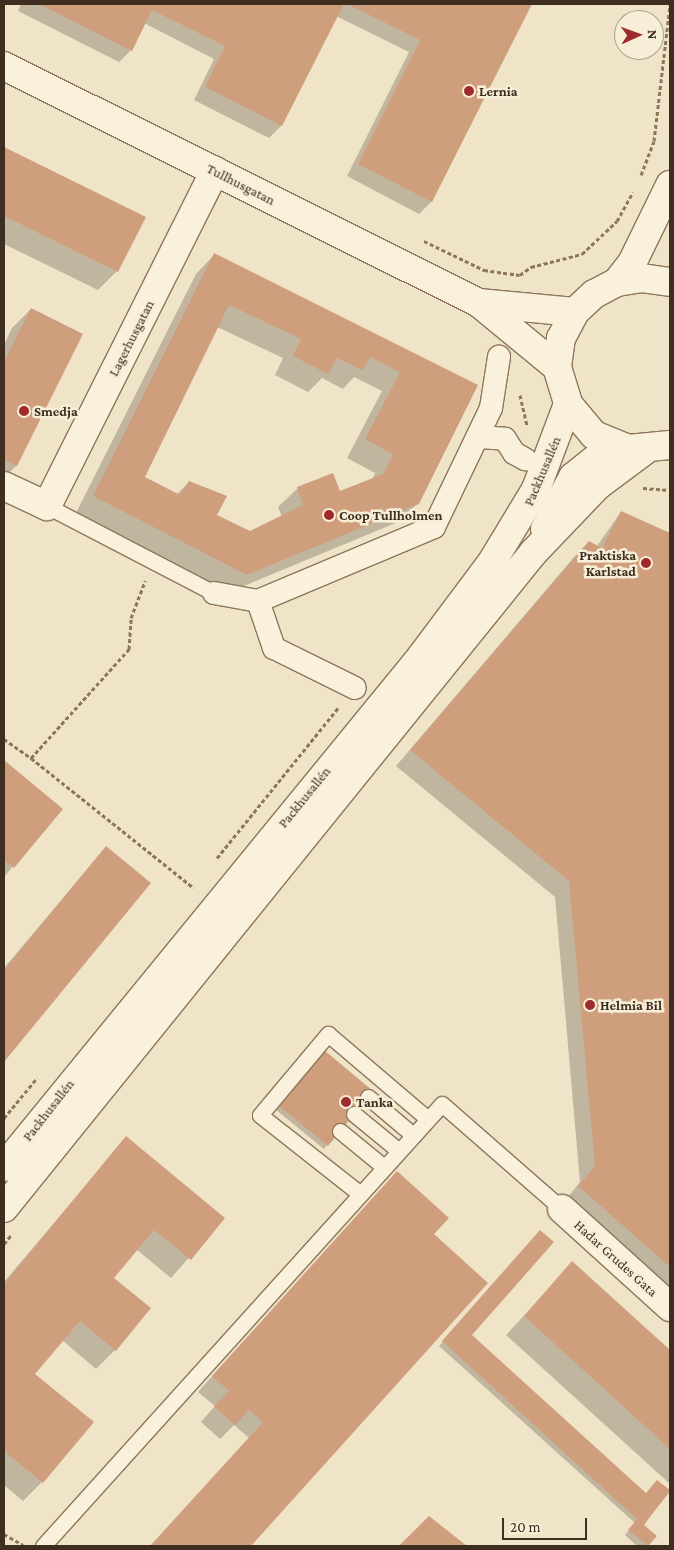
<!DOCTYPE html>
<html>
<head>
<meta charset="utf-8">
<style>
  body { margin:0 }
  #map { position:relative; width:674px; height:1550px; overflow:hidden; background:#f0e4c8; font-family:"Crimson Pro",serif }
  div>[style] { position:absolute }
  .shadow>* { inset:0; background:#0003 }
  .building>* { inset:0; background:#cf9f7d }
  .path>* { height:3px; margin-top:-1.5px; transform-origin:0; background:repeating-linear-gradient(90deg,#8d765c 0 4px,transparent 0 6.5px) }
  .roads { filter:drop-shadow(1px 0 #8d765c) drop-shadow(-1px 0 #8d765c) drop-shadow(0 1px #8d765c) drop-shadow(0 -1px #8d765c) }
  .service>* { height:15px; margin:-7.5px; padding:0 7.5px; transform-origin:7.5px; border-radius:7.5px; background:#faf1dc }
  .pedestrian>* { height:22px; margin:-11px; padding:0 11px; transform-origin:11px; border-radius:11px; background:#faf1dc }
  .minor>* { height:28px; margin:-14px; padding:0 14px; transform-origin:14px; border-radius:14px; background:#faf1dc }
  .tertiary>* { height:28px; margin:-14px; padding:0 14px; transform-origin:14px; border-radius:14px; background:#faf1dc }
  .dots>* { width:14px; height:14px; translate:-50% -50%; box-sizing:border-box; border:2px solid #f7eed8; border-radius:50% }
  span { translate:-50% -50%; white-space:nowrap; text-align:center; line-height:1.15; -webkit-text-stroke:5px #f7eed8; paint-order:stroke }
  .poi-label { font-size:14px; color:#3d2e20; font-weight:700 }
  .left { translate:0 -50%; text-align:left }
  .right { translate:-100% -50%; text-align:right }
  .street-label { font-size:14px; color:#3d2e20 }
  .frame { position:absolute; inset:0; border:5px solid #3d2e20; pointer-events:none }
  .north { position:absolute; left:614px; top:10px; width:50px; height:50px; box-sizing:border-box; background:#f7eed8; border:1px solid #ada18e; border-radius:50%; rotate:88deg; font-size:14px; font-weight:700; line-height:20px; text-align:center; color:#3d2e20 }
  .north::after { content:''; display:block; margin:auto; width:18px; height:22px; background:#9e2a2b; clip-path:polygon(50% 0,100% 100%,50% 72%,0 100%) }
  .scale { position:absolute; left:502px; top:1518px; width:85px; height:22px; box-sizing:border-box; border:2px solid #3d2e20; border-top:0; padding-left:6px; font-size:15px; line-height:18px; white-space:nowrap; color:#3d2e20; -webkit-text-stroke:4px #f7eed8; paint-order:stroke }
</style>
</head>
<body>
<div id="map">
  <div class="shadow">
    <i style="clip-path:polygon(21px 4px,531px 4px,431px 202px,419px 214px,347px 176px,409px 52px,336px 16px,281px 126px,269px 138px,194px 100px,214px 59px,144px 23px,131px 50px,119px 62px,18px 11px)"></i>
    <i style="clip-path:polygon(4px 149px,144px 217px,117px 271px,98px 290px,4px 244px)"></i>
    <i style="clip-path:polygon(evenodd,214px 255px,477px 386px,418px 503px,398px 522px,227px 593px,75px 515px,196px 274px,214px 255px,217px 327px,283px 358px,275px 375px,308px 392px,322px 378px,343px 389px,354px 377px,382px 391px,347px 458px,375px 473px,372px 480px,339px 493px,298px 488px,278px 507px,282px 517px,250px 532px,216px 516px,189px 482px,176px 495px,144px 478px,217px 327px)"></i>
    <i style="clip-path:polygon(31px 309px,82px 334px,16px 466px,4px 478px,4px 345px,12px 328px)"></i>
    <i style="clip-path:polygon(621px 512px,670px 534px,670px 1295px,564px 1202px,580px 1182px,555px 897px,396px 766px,574px 557px,589px 542px,597px 546px)"></i>
    <i style="clip-path:polygon(4px 762px,61px 809px,4px 877px)"></i>
    <i style="clip-path:polygon(106px 847px,149px 883px,4px 1060px,4px 968px)"></i>
    <i style="clip-path:polygon(320px 1056px,327px 1145px,324px 1149px,275px 1109px)"></i>
    <i style="clip-path:polygon(126px 1138px,223px 1219px,171px 1278px,136px 1249px,113px 1278px,115px 1350px,96px 1369px,62px 1340px,34px 1374px,42px 1482px,23px 1501px,4px 1485px,4px 1282px)"></i>
    <i style="clip-path:polygon(382px 1188px,486px 1283px,249px 1546px,151px 1546px,249px 1438px,234px 1425px,220px 1439px,201px 1422px,215px 1406px,198px 1392px)"></i>
    <i style="clip-path:polygon(536px 1235px,471px 1335px,646px 1494px,657px 1482px,670px 1492px,643px 1525px,656px 1536px,646px 1546px,637px 1546px,625px 1535px,635px 1523px,439px 1346px)"></i>
    <i style="clip-path:polygon(573px 1263px,670px 1352px,670px 1484px,506px 1335px)"></i>
    <i style="clip-path:polygon(429px 1518px,465px 1546px,399px 1546px)"></i>
  </div>
  <div class="building">
    <i style="clip-path:polygon(39px 4px,344px 4px,282px 126px,205px 87px,225px 46px,152px 10px,132px 51px)"></i>
    <i style="clip-path:polygon(347px 4px,532px 4px,432px 202px,358px 164px,420px 40px)"></i>
    <i style="clip-path:polygon(4px 147px,146px 217px,118px 272px,4px 216px)"></i>
    <i style="clip-path:polygon(evenodd,214px 253px,478px 385px,419px 504px,247px 575px,93px 496px,214px 253px,229px 305px,301px 339px,293px 356px,328px 374px,337px 358px,363px 370px,370px 357px,400px 372px,365px 439px,393px 454px,383px 474px,340px 491px,333px 473px,297px 487px,303px 505px,250px 531px,217px 515px,227px 496px,189px 481px,180px 495px,145px 477px,229px 305px)"></i>
    <i style="clip-path:polygon(31px 308px,83px 334px,17px 466px,4px 460px,4px 362px)"></i>
    <i style="clip-path:polygon(621px 511px,670px 533px,670px 1267px,578px 1186px,595px 1166px,569px 881px,410px 750px,589px 541px,602px 548px)"></i>
    <i style="clip-path:polygon(4px 760px,63px 809px,14px 868px,4px 860px)"></i>
    <i style="clip-path:polygon(106px 846px,151px 883px,4px 1062px,4px 970px)"></i>
    <i style="clip-path:polygon(324px 1050px,373px 1091px,328px 1146px,278px 1105px)"></i>
    <i style="clip-path:polygon(126px 1136px,225px 1218px,191px 1260px,154px 1230px,114px 1278px,151px 1308px,116px 1351px,80px 1321px,35px 1374px,94px 1422px,43px 1483px,4px 1451px,4px 1284px)"></i>
    <i style="clip-path:polygon(397px 1171px,449px 1218px,434px 1234px,488px 1283px,251px 1546px,150px 1546px,263px 1422px,249px 1410px,235px 1425px,214px 1406px,229px 1391px,212px 1376px)"></i>
    <i style="clip-path:polygon(540px 1230px,554px 1242px,472px 1335px,646px 1493px,657px 1480px,670px 1490px,644px 1525px,657px 1536px,648px 1546px,628px 1530px,637px 1519px,442px 1341px)"></i>
    <i style="clip-path:polygon(572px 1261px,670px 1350px,670px 1449px,524px 1316px)"></i>
    <i style="clip-path:polygon(429px 1516px,467px 1546px,399px 1546px)"></i>
  </div>
  <div class="path">
    <i style="left:641px;top:175px;width:36px;rotate:-69deg"></i>
    <i style="left:654px;top:141px;width:138px;rotate:-83.3deg"></i>
    <i style="left:424px;top:241px;width:67px;rotate:25.8deg"></i>
    <i style="left:484px;top:270px;width:36px;rotate:8deg"></i>
    <i style="left:520px;top:275px;width:14px;rotate:-36deg"></i>
    <i style="left:531px;top:267px;width:53px;rotate:-14.3deg"></i>
    <i style="left:582px;top:254px;width:48px;rotate:-43.3deg"></i>
    <i style="left:617px;top:221px;width:33px;rotate:-61deg"></i>
    <i style="left:520px;top:395px;width:31px;rotate:77deg"></i>
    <i style="left:643px;top:488px;width:27px;rotate:4deg"></i>
    <i style="left:4px;top:739px;width:33px;rotate:35deg"></i>
    <i style="left:31px;top:758px;width:147px;rotate:-48deg"></i>
    <i style="left:129px;top:649px;width:31px;rotate:-86deg"></i>
    <i style="left:131px;top:618px;width:40px;rotate:-69deg"></i>
    <i style="left:31px;top:758px;width:208px;rotate:38.6deg"></i>
    <i style="left:217px;top:858px;width:193px;rotate:-51.1deg"></i>
    <i style="left:4px;top:1118px;width:52px;rotate:-50.5deg"></i>
    <i style="left:4px;top:1244px;width:11px;rotate:-52deg"></i>
    <i style="left:4px;top:1534px;width:22px;rotate:30deg"></i>
  </div>
  <div class="roads">
    <div class="service">
      <i style="left:47px;top:506px;width:188px;rotate:27.5deg"></i>
      <i style="left:368px;top:1097px;width:59px;rotate:40.2deg"></i>
      <i style="left:354px;top:1114px;width:58px;rotate:39.4deg"></i>
      <i style="left:340px;top:1131px;width:57px;rotate:39.3deg"></i>
      <i style="left:359px;top:1193px;width:126px;rotate:-141.8deg"></i>
      <i style="left:260px;top:1115px;width:106px;rotate:-50deg"></i>
      <i style="left:328px;top:1034px;width:131px;rotate:40.4deg"></i>
      <i style="left:43px;top:1546px;width:595px;rotate:-47.93deg"></i>
      <i style="left:442px;top:1104px;width:159px;rotate:41.2deg"></i>
    </div>
    <div class="pedestrian">
      <i style="left:479px;top:437px;width:26px;rotate:4deg"></i>
      <i style="left:505px;top:439px;width:17px;rotate:57deg"></i>
      <i style="left:514px;top:453px;width:13px;rotate:29deg"></i>
      <i style="left:214px;top:593px;width:45px;rotate:10.3deg"></i>
      <i style="left:258px;top:601px;width:191px;rotate:-22.8deg"></i>
      <i style="left:434px;top:527px;width:132px;rotate:-64.4deg"></i>
      <i style="left:491px;top:408px;width:52px;rotate:-81.1deg"></i>
      <i style="left:258px;top:601px;width:50px;rotate:71.2deg"></i>
      <i style="left:274px;top:648px;width:90px;rotate:26.3deg"></i>
    </div>
    <div class="minor">
      <i style="left:4px;top:66px;width:531px;rotate:26.52deg"></i>
      <i style="left:479px;top:303px;width:101px;rotate:39.4deg"></i>
      <i style="left:479px;top:303px;width:96px;rotate:5.4deg"></i>
      <i style="left:4px;top:486px;width:47px;rotate:24.9deg"></i>
      <i style="left:47px;top:506px;width:375px;rotate:-63.4deg"></i>
      <i style="left:562px;top:1209px;width:146px;rotate:42.2deg"></i>
    </div>
    <div class="tertiary">
      <i style="left:617px;top:282px;width:24px;rotate:-52deg"></i>
      <i style="left:632px;top:263px;width:87px;rotate:-64deg"></i>
      <i style="left:670px;top:282px;width:28px;rotate:-172deg"></i>
      <i style="left:642px;top:278px;width:25px;rotate:171deg"></i>
      <i style="left:617px;top:282px;width:26px;rotate:152deg"></i>
      <i style="left:594px;top:294px;width:26px;rotate:137deg"></i>
      <i style="left:575px;top:312px;width:30px;rotate:118deg"></i>
      <i style="left:561px;top:338px;width:29px;rotate:98deg"></i>
      <i style="left:557px;top:367px;width:39px;rotate:73deg"></i>
      <i style="left:568px;top:404px;width:40px;rotate:50deg"></i>
      <i style="left:594px;top:435px;width:37px;rotate:22deg"></i>
      <i style="left:628px;top:449px;width:42px;rotate:-5.4deg"></i>
      <i style="left:545px;top:529px;width:59px;rotate:-61.7deg"></i>
      <i style="left:573px;top:477px;width:51px;rotate:-38.7deg"></i>
      <i style="left:4px;top:1167px;width:659px;rotate:-50.73deg"></i>
      <i style="left:421px;top:657px;width:119px;rotate:-53.2deg"></i>
      <i style="left:492px;top:562px;width:85px;rotate:-58.9deg"></i>
      <i style="left:536px;top:489px;width:91px;rotate:-69.4deg"></i>
      <i style="left:4px;top:1208px;width:842px;rotate:-51.07deg"></i>
      <i style="left:533px;top:553px;width:93px;rotate:-46.3deg"></i>
      <i style="left:597px;top:486px;width:59px;rotate:-36.7deg"></i>
    </div>
  </div>
  <div class="dots">
    <i style="left:469px;top:91px;background:#9e2a2b"></i>
    <i style="left:24px;top:411px;background:#9e2a2b"></i>
    <i style="left:329px;top:515px;background:#9e2a2b"></i>
    <i style="left:646px;top:563px;background:#9e2a2b"></i>
    <i style="left:590px;top:1005px;background:#9e2a2b"></i>
    <i style="left:346px;top:1102px;background:#9e2a2b"></i>
  </div>
  <div class="poi-label">
    <span class="left" style="left:479px;top:91px">Lernia</span>
    <span class="left" style="left:34px;top:411px">Smedja</span>
    <span class="left" style="left:339px;top:515px">Coop Tullholmen</span>
    <span class="right" style="left:636px;top:563px">Praktiska<br>Karlstad</span>
    <span class="left" style="left:600px;top:1005px">Helmia Bil</span>
    <span class="left" style="left:356px;top:1102px">Tanka</span>
  </div>
  <div class="street-label">
    <span style="left:241px;top:184px;rotate:27deg">Tullhusgatan</span>
    <span style="left:131px;top:338px;rotate:-63deg">Lagerhusgatan</span>
    <span style="left:542px;top:471px;rotate:-67deg">Packhusallén</span>
    <span style="left:304px;top:797px;rotate:-51deg">Packhusallén</span>
    <span style="left:48px;top:1110px;rotate:-52deg">Packhusallén</span>
    <span style="left:616px;top:1258px;rotate:42deg">Hadar Grudes Gata</span>
  </div>
  <div class="frame"></div>
  <div class="north">N</div>
  <div class="scale">20 m</div>
</div>
</body>
</html>
